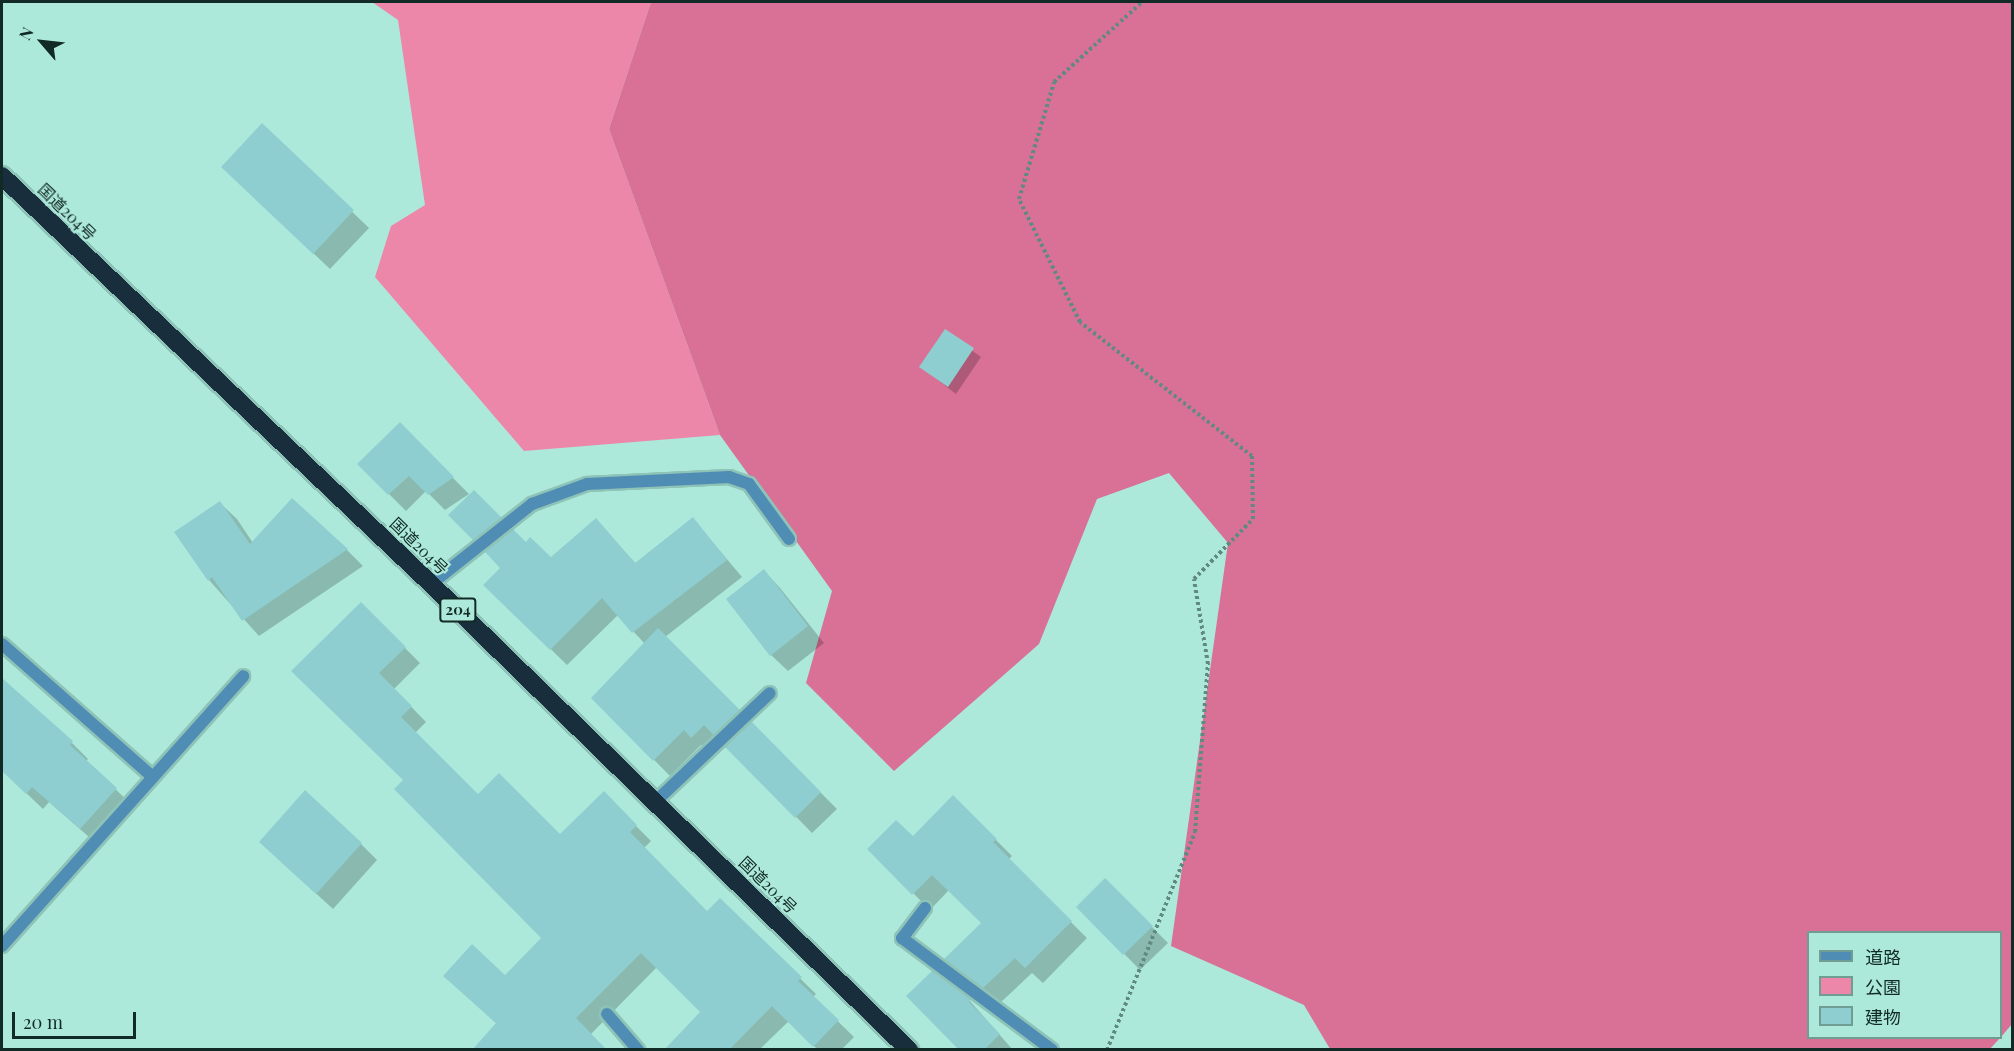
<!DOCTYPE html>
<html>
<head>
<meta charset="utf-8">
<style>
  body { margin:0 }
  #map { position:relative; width:2014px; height:1051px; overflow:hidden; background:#ade9db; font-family:"Playfair Display","Noto Sans JP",serif }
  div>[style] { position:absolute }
  .green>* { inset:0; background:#ed87aa }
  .forest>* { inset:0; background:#d87195 }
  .shadow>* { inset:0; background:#0003 }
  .building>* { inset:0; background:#8fced0 }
  .path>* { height:4px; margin-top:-2px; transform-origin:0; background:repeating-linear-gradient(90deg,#608a80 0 3px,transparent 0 6px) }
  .roads { filter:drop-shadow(2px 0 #8ec3b7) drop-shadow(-2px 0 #8ec3b7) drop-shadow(0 2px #8ec3b7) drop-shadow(0 -2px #8ec3b7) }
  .lane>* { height:12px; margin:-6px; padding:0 6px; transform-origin:6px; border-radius:6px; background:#508db5 }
  .street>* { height:12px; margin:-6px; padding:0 6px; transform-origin:6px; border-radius:6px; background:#508db5 }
  .highway>* { height:18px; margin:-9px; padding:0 9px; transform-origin:9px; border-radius:9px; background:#182e3d }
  span { translate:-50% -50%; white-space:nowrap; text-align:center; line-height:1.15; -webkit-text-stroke:4.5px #ade9db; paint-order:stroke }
  .shield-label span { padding:2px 4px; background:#ade9db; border:2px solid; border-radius:4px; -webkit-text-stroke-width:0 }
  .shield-label { font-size:15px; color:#122a25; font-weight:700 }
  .street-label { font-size:16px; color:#122a25 }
  .frame { position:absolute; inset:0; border:3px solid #122a25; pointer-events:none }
  .legend { position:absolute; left:1807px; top:931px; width:195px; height:108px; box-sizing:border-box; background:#ade9db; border:2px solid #6f9d92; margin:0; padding:8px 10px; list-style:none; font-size:18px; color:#122a25 }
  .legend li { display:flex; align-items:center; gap:12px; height:30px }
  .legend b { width:30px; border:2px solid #6f9d92 }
  .north { position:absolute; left:12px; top:12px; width:60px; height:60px; -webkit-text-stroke:4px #ade9db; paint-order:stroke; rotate:298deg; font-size:16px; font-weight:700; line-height:24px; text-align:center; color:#122a25 }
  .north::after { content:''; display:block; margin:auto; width:21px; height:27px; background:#122a25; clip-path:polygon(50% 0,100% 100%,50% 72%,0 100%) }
  .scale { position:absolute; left:12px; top:1012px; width:124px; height:27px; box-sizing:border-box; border:3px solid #122a25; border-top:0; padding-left:8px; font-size:18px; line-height:21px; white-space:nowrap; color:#122a25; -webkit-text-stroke:4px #ade9db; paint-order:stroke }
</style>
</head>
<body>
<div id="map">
  <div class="green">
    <i style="clip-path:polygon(372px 2px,651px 2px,609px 129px,720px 435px,524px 451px,375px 277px,391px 226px,425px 205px,398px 20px)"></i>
  </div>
  <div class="forest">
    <i style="clip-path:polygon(651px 2px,2012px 2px,2012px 1024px,2001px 1037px,2000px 932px,1808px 932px,1808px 1038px,2000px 1038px,1989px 1050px,1330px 1049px,1304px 1005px,1171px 946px,1228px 543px,1169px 473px,1097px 499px,1039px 644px,894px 771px,806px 683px,832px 591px,720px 435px,609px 129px)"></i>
  </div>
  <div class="shadow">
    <i style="clip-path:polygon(262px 125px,369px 228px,330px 269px,239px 183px)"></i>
    <i style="clip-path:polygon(945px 331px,981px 357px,956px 394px,921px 367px)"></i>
    <i style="clip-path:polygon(399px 424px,469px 494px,445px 510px,426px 491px,406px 511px,359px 464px)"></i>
    <i style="clip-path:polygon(474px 492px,508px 526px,482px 547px,450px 515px)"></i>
    <i style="clip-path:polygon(220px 503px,237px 519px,253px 543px,347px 550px,363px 566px,259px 636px,209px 580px)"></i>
    <i style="clip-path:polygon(693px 519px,742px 577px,665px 637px,837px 809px,812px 833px,721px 740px,709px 753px,701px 745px,670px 776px,593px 698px,645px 644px,618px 615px,567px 665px,485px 585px,526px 544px,551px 559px,596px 520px,636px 564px)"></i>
    <i style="clip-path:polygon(764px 571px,780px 588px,824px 643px,788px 671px,771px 655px)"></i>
    <i style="clip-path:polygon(361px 604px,420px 663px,394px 689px,426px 722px,415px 733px,478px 797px,560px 836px,604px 794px,651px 841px,644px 848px,707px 913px,720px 900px,816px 994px,813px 997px,854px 1037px,841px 1050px,818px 1050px,789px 1021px,759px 1050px,666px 1050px,703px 1012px,657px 967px,590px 1035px,497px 1024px,461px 991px,505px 977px,543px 938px,405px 780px)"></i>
    <i style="clip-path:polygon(2px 680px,72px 743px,88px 759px,86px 761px,132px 805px,97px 844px,49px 802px,43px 809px,2px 770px)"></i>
    <i style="clip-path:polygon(953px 797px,1012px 856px,1008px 860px,1087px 938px,1043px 983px,1032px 973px,1000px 1003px,962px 975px,946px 959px,983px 923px,949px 890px,930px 910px,869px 849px,913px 838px)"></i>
    <i style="clip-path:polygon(361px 844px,377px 860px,333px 909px,277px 858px)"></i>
    <i style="clip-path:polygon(1105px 880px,1168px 943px,1140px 970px,1078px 907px)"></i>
    <i style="clip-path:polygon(932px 973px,970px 1001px,1013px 1050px,961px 1050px)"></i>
  </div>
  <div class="building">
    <i style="clip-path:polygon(262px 123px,354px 210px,313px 254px,221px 167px)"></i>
    <i style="clip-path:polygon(945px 329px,974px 348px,948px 387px,919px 367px)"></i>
    <i style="clip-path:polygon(400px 422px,454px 477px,428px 495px,409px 476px,388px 495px,357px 464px)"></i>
    <i style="clip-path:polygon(474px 490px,502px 518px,473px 540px,448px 515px)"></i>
    <i style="clip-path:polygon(292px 498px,348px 549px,242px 621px,212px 577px,208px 581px,174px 532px,220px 501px,250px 544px)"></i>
    <i style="clip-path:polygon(693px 517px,727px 560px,632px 633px,602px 598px,550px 650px,483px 585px,500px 568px,485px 552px,513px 529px,526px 542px,530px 537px,551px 557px,596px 518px,635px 563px)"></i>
    <i style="clip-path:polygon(764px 569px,808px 626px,770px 656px,726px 599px)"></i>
    <i style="clip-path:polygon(361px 602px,406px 647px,379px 673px,412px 706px,401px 717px,478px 794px,499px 773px,560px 834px,604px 791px,637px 825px,630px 832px,707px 911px,720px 898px,802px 977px,798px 981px,839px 1020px,813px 1047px,772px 1006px,729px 1050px,664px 1050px,700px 1012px,641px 953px,576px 1018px,607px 1050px,472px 1050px,496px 1023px,443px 976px,472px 944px,505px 975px,541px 938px,394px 789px,403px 780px,291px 671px)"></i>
    <i style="clip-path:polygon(658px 628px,740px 710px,714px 735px,704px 725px,691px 738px,684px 730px,653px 761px,591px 698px)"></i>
    <i style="clip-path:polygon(2px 678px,73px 741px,70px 745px,117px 788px,80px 829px,32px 787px,26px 794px,2px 771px)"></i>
    <i style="clip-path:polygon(752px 722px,821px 792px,795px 818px,725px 747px)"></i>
    <i style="clip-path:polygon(305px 790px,362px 843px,316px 894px,259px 842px)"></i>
    <i style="clip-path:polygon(953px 795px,997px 839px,993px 842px,1072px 921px,1025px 968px,1015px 958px,983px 988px,944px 959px,981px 923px,932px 875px,912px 895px,867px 849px,896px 820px,913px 836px)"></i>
    <i style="clip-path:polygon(1105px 878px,1153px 926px,1123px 955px,1076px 907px)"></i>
    <i style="clip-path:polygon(932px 971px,971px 1000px,969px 1002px,1000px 1034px,984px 1050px,959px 1050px,906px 996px)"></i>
  </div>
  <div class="path">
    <i style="left:1107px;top:1050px;width:235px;rotate:-68deg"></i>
    <i style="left:1195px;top:832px;width:169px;rotate:-85.6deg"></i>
    <i style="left:1208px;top:664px;width:86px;rotate:-99.4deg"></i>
    <i style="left:1194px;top:579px;width:84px;rotate:-45.5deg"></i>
    <i style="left:1253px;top:519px;width:63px;rotate:-90.9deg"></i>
    <i style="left:1252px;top:456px;width:218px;rotate:-142.1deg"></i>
    <i style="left:1080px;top:322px;width:137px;rotate:-116.4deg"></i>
    <i style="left:1019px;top:199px;width:122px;rotate:-73.3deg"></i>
    <i style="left:1054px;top:82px;width:119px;rotate:-42.3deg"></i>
  </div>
  <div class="roads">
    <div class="lane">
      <i style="left:2px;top:644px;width:201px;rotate:41.4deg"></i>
      <i style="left:655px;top:802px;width:158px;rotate:-43.5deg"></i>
      <i style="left:925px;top:908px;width:38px;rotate:127deg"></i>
      <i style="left:902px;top:938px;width:187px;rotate:36.7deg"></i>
      <i style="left:607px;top:1014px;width:48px;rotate:49.3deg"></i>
    </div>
    <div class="street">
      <i style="left:431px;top:584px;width:129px;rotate:-38.4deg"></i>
      <i style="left:532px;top:504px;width:59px;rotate:-20deg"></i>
      <i style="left:587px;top:484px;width:142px;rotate:-2.8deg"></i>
      <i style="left:729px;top:477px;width:21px;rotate:19deg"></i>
      <i style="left:749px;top:484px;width:68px;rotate:54deg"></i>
      <i style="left:2px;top:946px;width:362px;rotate:-48.2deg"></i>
    </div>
    <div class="highway">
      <i style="left:2px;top:176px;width:592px;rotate:43.56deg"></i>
      <i style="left:431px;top:584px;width:668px;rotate:44.27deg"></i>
    </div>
  </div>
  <div class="shield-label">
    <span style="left:458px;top:610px">204</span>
  </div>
  <div class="street-label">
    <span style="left:67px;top:212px;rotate:44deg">国道204号</span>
    <span style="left:419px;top:546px;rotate:44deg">国道204号</span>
    <span style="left:768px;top:885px;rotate:44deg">国道204号</span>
  </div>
  <div class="frame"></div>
  <ul class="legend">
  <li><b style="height:8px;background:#508db5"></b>道路</li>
  <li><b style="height:16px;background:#ed87aa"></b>公園</li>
  <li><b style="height:16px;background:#8fced0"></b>建物</li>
  </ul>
  <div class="north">N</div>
  <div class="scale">20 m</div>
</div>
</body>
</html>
